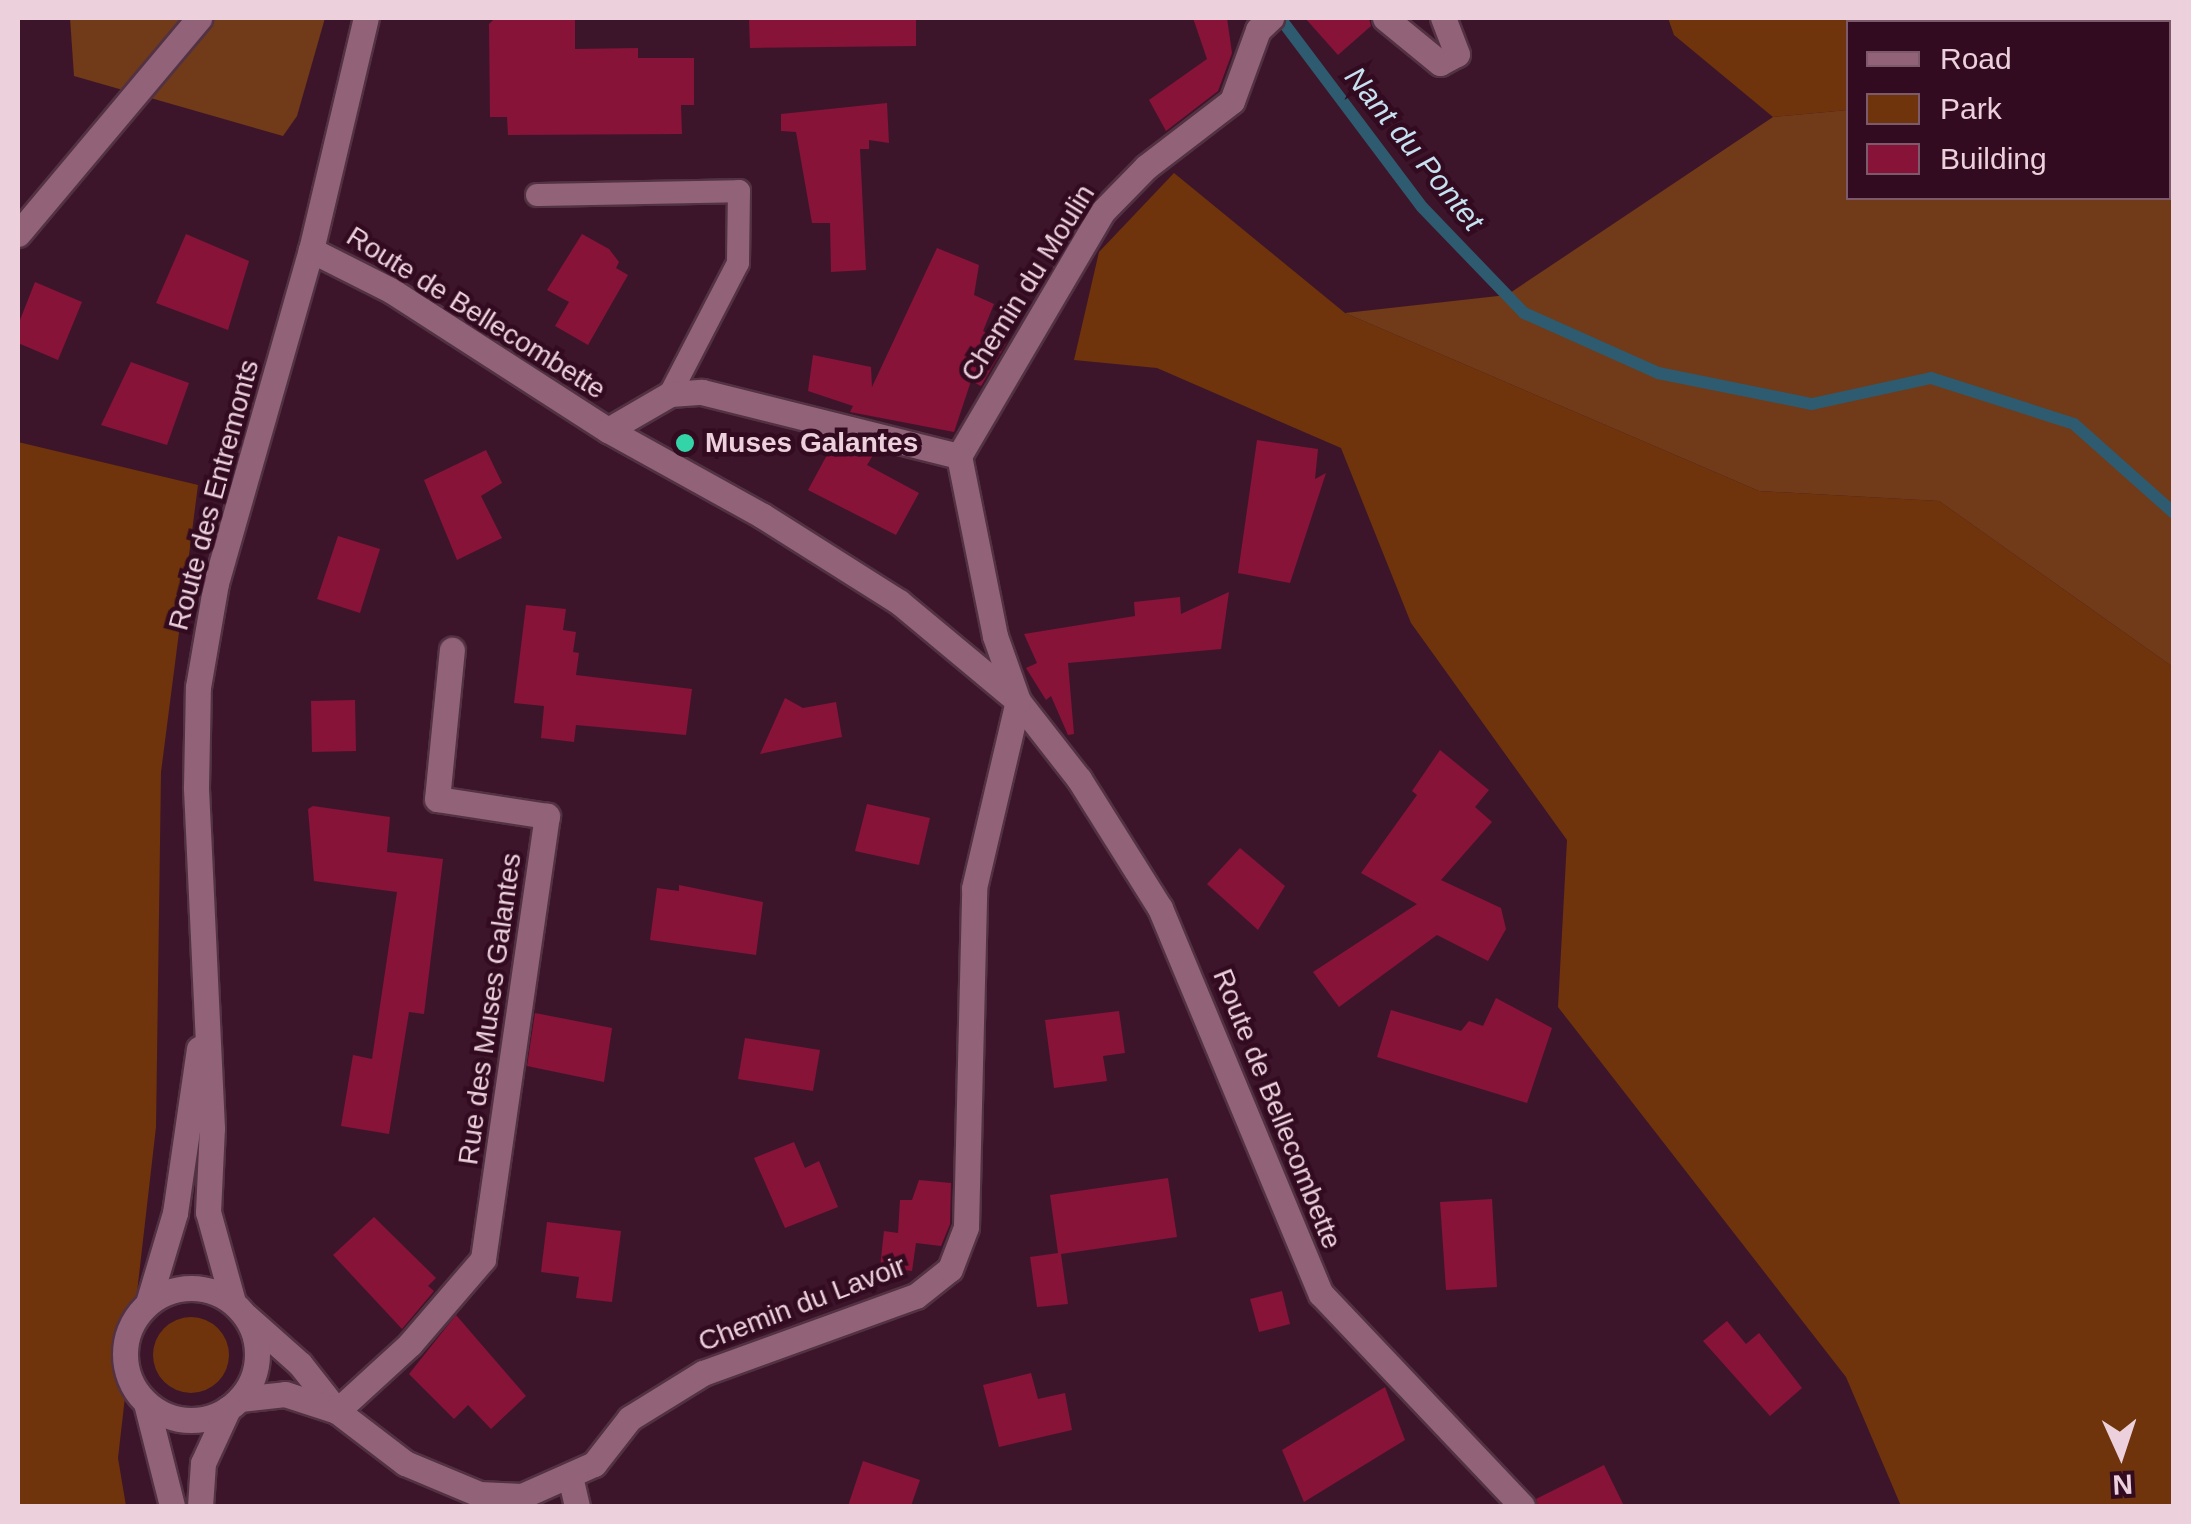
<!DOCTYPE html>
<html>
<head>
<meta charset="utf-8">
<style>
  body { margin:0 }
  #map { position:relative; width:2191px; height:1524px; overflow:hidden; background:#3d152a; font-family:Helvetica,sans-serif }
  div>[style] { position:absolute }
  .green>* { inset:0; background:#6f340c }
  .round { border-radius:50% }
  .forest>* { inset:0; background:#713a18 }
  .stream>* { height:12px; margin:-6px; padding:0 6px; transform-origin:6px; border-radius:6px; background:#2e5b6f }
  .building>* { inset:0; background:#871338 }
  .roads { filter:drop-shadow(2px 0 #523243) drop-shadow(-2px 0 #523243) drop-shadow(0 2px #523243) drop-shadow(0 -2px #523243) }
  .lane>* { height:22px; margin:-11px; padding:0 11px; transform-origin:11px; border-radius:11px; background:#926279 }
  .street>* { height:25px; margin:-12.5px; padding:0 12.5px; transform-origin:12.5px; border-radius:12.5px; background:#926279 }
  .secondary>* { height:25px; margin:-12.5px; padding:0 12.5px; transform-origin:12.5px; border-radius:12.5px; background:#926279 }
  .secondary>.ring { margin:-12.5px; padding:0; box-sizing:content-box; background:none; border:25px solid #926279; border-radius:50% }
  .dots>* { width:28px; height:28px; translate:-50% -50%; box-sizing:border-box; border:5px solid #320b21; border-radius:50% }
  span { translate:-50% -50%; white-space:nowrap; text-align:center; line-height:1.15; -webkit-text-stroke:9px #320b21; paint-order:stroke }
  .street-label { font-size:28px; color:#ecd0dc }
  .poi-label { font-size:28px; color:#ecd0dc; font-weight:700 }
  .left { translate:0 -50%; text-align:left }
  .water-label { font-size:30px; color:#c6e2f1; font-style:italic }
  .frame { position:absolute; inset:0; border:20px solid #ecd0dc; pointer-events:none }
  .legend { position:absolute; left:1846px; top:20px; width:325px; height:180px; box-sizing:border-box; background:#320b21; border:2px solid #7c5a6c; margin:0; padding:12px 18px; list-style:none; font-size:30px; color:#ecd0dc }
  .legend li { display:flex; align-items:center; gap:20px; height:50px }
  .legend b { width:50px; border:2px solid #7c5a6c }
  .north { position:absolute; left:2071px; top:1404px; width:100px; height:100px; -webkit-text-stroke:8px #320b21; paint-order:stroke; rotate:177deg; font-size:28px; font-weight:700; line-height:40px; text-align:center; color:#ecd0dc }
  .north::after { content:''; display:block; margin:auto; width:35px; height:45px; background:#ecd0dc; clip-path:polygon(50% 0,100% 100%,50% 72%,0 100%) }
</style>
</head>
<body>
<div id="map">
  <div class="green">
    <i style="clip-path:polygon(1668px 18px,2173px 18px,2173px 78px,2169px 78px,2168px 22px,1848px 22px,1848px 110px,1773px 117px,1674px 35px)"></i>
    <i style="clip-path:polygon(1174px 173px,1345px 313px,1759px 491px,1939px 501px,2173px 667px,2173px 1506px,1901px 1506px,1846px 1377px,1558px 1007px,1567px 840px,1411px 623px,1341px 448px,1157px 368px,1074px 360px,1099px 252px)"></i>
    <i style="clip-path:polygon(18px 442px,198px 485px,161px 772px,156px 1127px,118px 1458px,126px 1506px,18px 1506px)"></i>
    <i class="round" style="left:153px;top:1317px;width:76px;height:76px"></i>
  </div>
  <div class="forest">
    <i style="clip-path:polygon(70px 18px,325px 18px,297px 116px,283px 136px,74px 76px)"></i>
    <i style="clip-path:polygon(2169px 78px,2173px 78px,2173px 667px,1939px 501px,1759px 491px,1345px 313px,1507px 295px,1773px 117px,1848px 110px,1848px 198px,2168px 198px)"></i>
  </div>
  <div class="stream">
    <i style="left:1280px;top:18px;width:236px;rotate:53.1deg"></i>
    <i style="left:1422px;top:207px;width:147px;rotate:46.1deg"></i>
    <i style="left:1524px;top:313px;width:147px;rotate:24.1deg"></i>
    <i style="left:1658px;top:373px;width:157px;rotate:11.4deg"></i>
    <i style="left:1812px;top:404px;width:122px;rotate:-12.3deg"></i>
    <i style="left:1931px;top:378px;width:150px;rotate:17.8deg"></i>
    <i style="left:2074px;top:424px;width:134px;rotate:41.7deg"></i>
  </div>
  <div class="building">
    <i style="clip-path:polygon(495px 18px,575px 18px,575px 49px,638px 48px,638px 58px,694px 58px,694px 105px,681px 105px,682px 134px,508px 135px,507px 117px,490px 117px,489px 24px)"></i>
    <i style="clip-path:polygon(749px 18px,916px 18px,916px 46px,750px 48px)"></i>
    <i style="clip-path:polygon(1193px 18px,1227px 18px,1232px 53px,1218px 91px,1166px 131px,1149px 100px,1207px 59px)"></i>
    <i style="clip-path:polygon(1305px 18px,1369px 18px,1371px 26px,1338px 55px)"></i>
    <i style="clip-path:polygon(887px 103px,889px 143px,869px 140px,869px 149px,860px 149px,866px 270px,831px 272px,830px 223px,812px 223px,796px 132px,781px 131px,781px 114px)"></i>
    <i style="clip-path:polygon(186px 234px,249px 261px,228px 330px,156px 303px)"></i>
    <i style="clip-path:polygon(582px 234px,609px 249px,619px 262px,616px 268px,628px 275px,588px 345px,555px 326px,569px 302px,547px 290px)"></i>
    <i style="clip-path:polygon(937px 248px,979px 265px,974px 295px,994px 304px,983px 331px,1007px 342px,981px 386px,971px 381px,954px 432px,850px 412px,853px 406px,808px 391px,813px 355px,871px 367px,872px 387px)"></i>
    <i style="clip-path:polygon(35px 282px,82px 302px,58px 360px,18px 343px,18px 325px)"></i>
    <i style="clip-path:polygon(131px 362px,189px 383px,167px 445px,101px 425px)"></i>
    <i style="clip-path:polygon(1257px 440px,1318px 449px,1315px 479px,1326px 473px,1290px 583px,1238px 573px)"></i>
    <i style="clip-path:polygon(834px 442px,875px 452px,867px 465px,919px 493px,896px 535px,808px 490px)"></i>
    <i style="clip-path:polygon(486px 450px,502px 483px,481px 496px,502px 538px,457px 560px,424px 480px)"></i>
    <i style="clip-path:polygon(338px 536px,380px 549px,360px 613px,317px 599px)"></i>
    <i style="clip-path:polygon(1229px 592px,1221px 649px,1068px 663px,1074px 734px,1068px 735px,1051px 696px,1046px 700px,1026px 668px,1037px 663px,1024px 634px,1135px 616px,1134px 602px,1180px 597px,1181px 614px)"></i>
    <i style="clip-path:polygon(526px 605px,566px 609px,563px 630px,576px 632px,573px 652px,579px 653px,576px 675px,692px 689px,686px 735px,576px 725px,574px 742px,541px 738px,544px 706px,514px 703px)"></i>
    <i style="clip-path:polygon(785px 698px,803px 708px,836px 702px,842px 737px,760px 754px)"></i>
    <i style="clip-path:polygon(355px 700px,356px 751px,312px 752px,311px 701px)"></i>
    <i style="clip-path:polygon(1440px 750px,1489px 790px,1475px 807px,1492px 822px,1441px 880px,1501px 908px,1506px 929px,1488px 961px,1437px 935px,1339px 1007px,1313px 972px,1417px 904px,1361px 873px,1417px 795px,1412px 791px)"></i>
    <i style="clip-path:polygon(867px 804px,930px 818px,919px 865px,855px 851px)"></i>
    <i style="clip-path:polygon(313px 806px,390px 817px,387px 852px,443px 859px,424px 1014px,409px 1012px,389px 1134px,341px 1126px,353px 1055px,372px 1059px,397px 892px,314px 881px,308px 809px)"></i>
    <i style="clip-path:polygon(1240px 848px,1285px 886px,1258px 930px,1207px 884px)"></i>
    <i style="clip-path:polygon(679px 885px,763px 902px,756px 955px,650px 940px,657px 888px,679px 891px)"></i>
    <i style="clip-path:polygon(1496px 998px,1552px 1028px,1527px 1103px,1377px 1057px,1391px 1010px,1461px 1031px,1469px 1021px,1483px 1026px)"></i>
    <i style="clip-path:polygon(1119px 1011px,1125px 1053px,1103px 1056px,1107px 1081px,1054px 1088px,1045px 1020px)"></i>
    <i style="clip-path:polygon(535px 1013px,612px 1028px,604px 1082px,527px 1066px)"></i>
    <i style="clip-path:polygon(745px 1038px,820px 1050px,813px 1091px,738px 1079px)"></i>
    <i style="clip-path:polygon(794px 1142px,805px 1168px,819px 1161px,838px 1207px,785px 1228px,754px 1158px)"></i>
    <i style="clip-path:polygon(1168px 1178px,1177px 1237px,1061px 1254px,1068px 1304px,1037px 1307px,1030px 1257px,1058px 1253px,1050px 1195px)"></i>
    <i style="clip-path:polygon(919px 1180px,951px 1183px,950px 1224px,941px 1246px,916px 1243px,912px 1271px,880px 1267px,884px 1231px,898px 1233px,900px 1200px,912px 1200px)"></i>
    <i style="clip-path:polygon(1492px 1199px,1497px 1287px,1446px 1290px,1440px 1202px)"></i>
    <i style="clip-path:polygon(374px 1217px,436px 1278px,428px 1286px,434px 1291px,402px 1329px,333px 1255px)"></i>
    <i style="clip-path:polygon(547px 1222px,621px 1231px,612px 1302px,576px 1298px,579px 1277px,541px 1272px)"></i>
    <i style="clip-path:polygon(1282px 1291px,1290px 1324px,1259px 1332px,1250px 1299px)"></i>
    <i style="clip-path:polygon(456px 1315px,526px 1396px,491px 1429px,468px 1405px,454px 1419px,409px 1374px)"></i>
    <i style="clip-path:polygon(1727px 1321px,1746px 1344px,1759px 1333px,1802px 1388px,1770px 1416px,1703px 1341px)"></i>
    <i style="clip-path:polygon(1031px 1373px,1038px 1399px,1065px 1393px,1072px 1430px,999px 1447px,983px 1385px)"></i>
    <i style="clip-path:polygon(1385px 1387px,1405px 1440px,1304px 1502px,1282px 1450px)"></i>
    <i style="clip-path:polygon(863px 1461px,920px 1480px,911px 1506px,848px 1506px)"></i>
    <i style="clip-path:polygon(1604px 1465px,1624px 1506px,1538px 1506px,1536px 1499px)"></i>
  </div>
  <div class="roads">
    <div class="lane">
      <i style="left:537px;top:195px;width:202px;rotate:-1.1deg"></i>
      <i style="left:739px;top:191px;width:72px;rotate:90.8deg"></i>
      <i style="left:738px;top:263px;width:148px;rotate:117.4deg"></i>
    </div>
    <div class="street">
      <i style="left:1385px;top:18px;width:71px;rotate:39.3deg"></i>
      <i style="left:1440px;top:63px;width:19px;rotate:-28deg"></i>
      <i style="left:1457px;top:54px;width:39px;rotate:-111deg"></i>
      <i style="left:18px;top:234px;width:282px;rotate:-50deg"></i>
      <i style="left:311px;top:250px;width:91px;rotate:26.8deg"></i>
      <i style="left:392px;top:291px;width:257px;rotate:32.8deg"></i>
      <i style="left:608px;top:430px;width:177px;rotate:29deg"></i>
      <i style="left:763px;top:516px;width:161px;rotate:32.3deg"></i>
      <i style="left:899px;top:602px;width:155px;rotate:39.8deg"></i>
      <i style="left:1018px;top:701px;width:99px;rotate:52deg"></i>
      <i style="left:1079px;top:779px;width:152px;rotate:57.9deg"></i>
      <i style="left:1160px;top:908px;width:418px;rotate:67.4deg"></i>
      <i style="left:1321px;top:1294px;width:292px;rotate:46.5deg"></i>
      <i style="left:608px;top:430px;width:72px;rotate:-30.1deg"></i>
      <i style="left:670px;top:394px;width:32px;rotate:-4deg"></i>
      <i style="left:702px;top:392px;width:265px;rotate:14deg"></i>
      <i style="left:959px;top:456px;width:283px;rotate:-59.6deg"></i>
      <i style="left:1102px;top:212px;width:63px;rotate:-45.6deg"></i>
      <i style="left:1146px;top:167px;width:108px;rotate:-37.5deg"></i>
      <i style="left:1232px;top:101px;width:76px;rotate:-69.9deg"></i>
      <i style="left:1258px;top:30px;width:18px;rotate:-43deg"></i>
      <i style="left:246px;top:1316px;width:72px;rotate:41.6deg"></i>
      <i style="left:300px;top:1364px;width:60px;rotate:51.8deg"></i>
      <i style="left:337px;top:1411px;width:86px;rotate:37.4deg"></i>
      <i style="left:405px;top:1463px;width:80px;rotate:22.7deg"></i>
      <i style="left:479px;top:1494px;width:43px;rotate:2.7deg"></i>
      <i style="left:522px;top:1496px;width:79px;rotate:-24deg"></i>
      <i style="left:594px;top:1464px;width:58px;rotate:-52deg"></i>
      <i style="left:630px;top:1418px;width:86px;rotate:-31.7deg"></i>
      <i style="left:703px;top:1373px;width:226px;rotate:-19.9deg"></i>
      <i style="left:916px;top:1296px;width:43px;rotate:-38.5deg"></i>
      <i style="left:950px;top:1269px;width:45px;rotate:-69.1deg"></i>
      <i style="left:966px;top:1227px;width:339px;rotate:-88.6deg"></i>
      <i style="left:974px;top:888px;width:192px;rotate:-76.8deg"></i>
      <i style="left:1018px;top:701px;width:69px;rotate:-109.5deg"></i>
      <i style="left:995px;top:636px;width:184px;rotate:-101.3deg"></i>
      <i style="left:240px;top:1399px;width:45px;rotate:-6.3deg"></i>
      <i style="left:285px;top:1394px;width:55px;rotate:18.1deg"></i>
      <i style="left:337px;top:1411px;width:99px;rotate:-42.5deg"></i>
      <i style="left:410px;top:1344px;width:112px;rotate:-49.3deg"></i>
      <i style="left:483px;top:1259px;width:448px;rotate:-81.8deg"></i>
      <i style="left:547px;top:816px;width:111px;rotate:-171.2deg"></i>
      <i style="left:437px;top:799px;width:150px;rotate:-84.3deg"></i>
      <i style="left:570px;top:1476px;width:31px;rotate:77deg"></i>
    </div>
    <div class="secondary">
      <i class="ring" style="left:125px;top:1288px;width:107px;height:107px"></i>
      <i style="left:233px;top:1302px;width:93px;rotate:-105.5deg"></i>
      <i style="left:208px;top:1212px;width:84px;rotate:-87.3deg"></i>
      <i style="left:212px;top:1128px;width:341px;rotate:-92.7deg"></i>
      <i style="left:196px;top:787px;width:100px;rotate:-88.9deg"></i>
      <i style="left:198px;top:687px;width:106px;rotate:-80.2deg"></i>
      <i style="left:216px;top:583px;width:346px;rotate:-74.1deg"></i>
      <i style="left:311px;top:250px;width:238px;rotate:-76.7deg"></i>
      <i style="left:148px;top:1303px;width:94px;rotate:-73.3deg"></i>
      <i style="left:175px;top:1213px;width:166px;rotate:-81.7deg"></i>
      <i style="left:146px;top:1403px;width:106px;rotate:75.8deg"></i>
      <i style="left:200px;top:1506px;width:43px;rotate:-86deg"></i>
      <i style="left:203px;top:1463px;width:60px;rotate:-65.2deg"></i>
    </div>
  </div>
  <div class="dots">
    <i style="left:685px;top:443px;background:#33d4a8"></i>
  </div>
  <div class="street-label">
    <span style="left:1028px;top:283px;rotate:-58deg">Chemin du Moulin</span>
    <span style="left:476px;top:313px;rotate:32deg">Route de Bellecombette</span>
    <span style="left:214px;top:495px;rotate:-75deg">Route des Entremonts</span>
    <span style="left:490px;top:1009px;rotate:-82deg">Rue des Muses Galantes</span>
    <span style="left:1277px;top:1109px;rotate:68deg">Route de Bellecombette</span>
    <span style="left:802px;top:1304px;rotate:-21deg">Chemin du Lavoir</span>
  </div>
  <div class="poi-label">
    <span class="left" style="left:705px;top:443px">Muses Galantes</span>
  </div>
  <div class="water-label">
    <span style="left:1414px;top:149px;rotate:51deg">Nant du Pontet</span>
  </div>
  <div class="frame"></div>
  <ul class="legend">
  <li><b style="height:12px;background:#926279"></b>Road</li>
  <li><b style="height:28px;background:#6f340c"></b>Park</li>
  <li><b style="height:28px;background:#871338"></b>Building</li>
  </ul>
  <div class="north">N</div>
</div>
</body>
</html>
